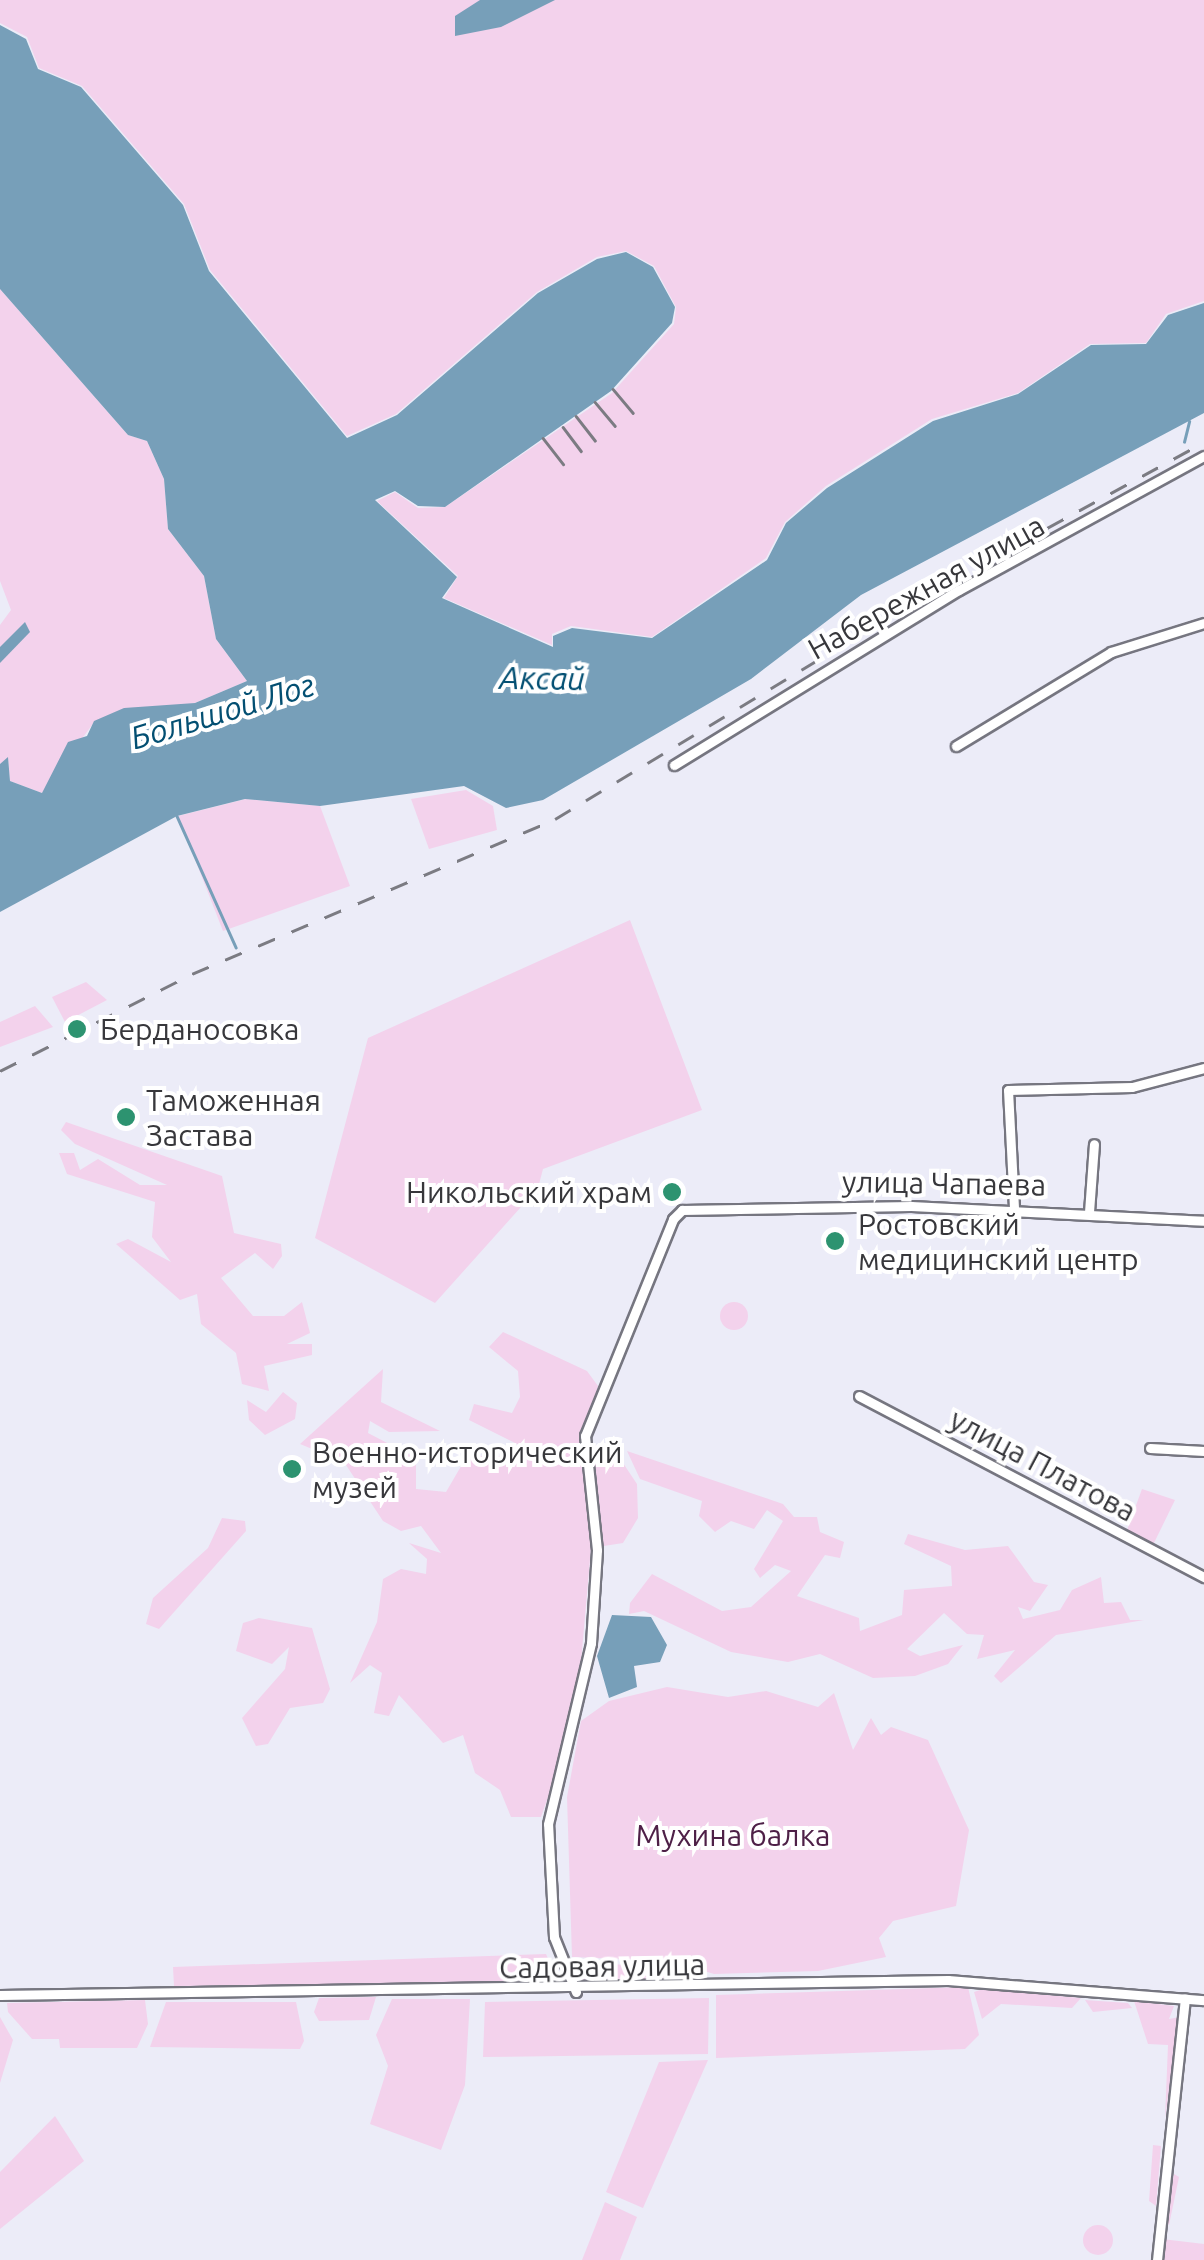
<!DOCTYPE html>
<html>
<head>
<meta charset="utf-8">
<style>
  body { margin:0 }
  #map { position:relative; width:1204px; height:2260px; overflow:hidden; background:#ececf8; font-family:Ubuntu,sans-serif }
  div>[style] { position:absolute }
  .green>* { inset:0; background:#f3d2ec }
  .round { border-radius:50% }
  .water>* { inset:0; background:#779fb9 }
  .stream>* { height:2.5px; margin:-1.25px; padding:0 1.25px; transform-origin:1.25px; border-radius:1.25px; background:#779fb9 }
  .roads { filter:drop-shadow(2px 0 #767680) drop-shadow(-2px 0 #767680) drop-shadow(0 2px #767680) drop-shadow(0 -2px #767680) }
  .secondary>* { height:9px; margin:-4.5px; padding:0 4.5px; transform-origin:4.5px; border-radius:4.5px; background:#fff }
  .tram>* { height:2.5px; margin:-1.25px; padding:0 1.25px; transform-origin:1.25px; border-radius:1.25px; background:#7b7b82 }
  .rail>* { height:2.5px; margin-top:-1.25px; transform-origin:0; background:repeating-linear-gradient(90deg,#7b7b82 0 18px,transparent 0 36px) }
  .dots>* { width:28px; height:28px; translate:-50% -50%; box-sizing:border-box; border:5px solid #fff; border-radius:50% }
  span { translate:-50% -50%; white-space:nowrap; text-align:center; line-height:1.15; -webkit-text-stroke:8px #fff; paint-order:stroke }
  .street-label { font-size:30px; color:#37373b }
  .poi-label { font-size:30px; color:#37373b }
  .left { translate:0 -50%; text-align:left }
  .right { translate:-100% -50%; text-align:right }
  .park-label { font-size:30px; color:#4e2047 }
  .water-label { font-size:32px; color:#034f72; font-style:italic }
</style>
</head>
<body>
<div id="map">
  <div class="green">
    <i style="clip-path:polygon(0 0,1204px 0,1204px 301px,1166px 314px,1146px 343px,1090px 344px,1018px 393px,932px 419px,826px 486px,785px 522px,766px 558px,652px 637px,571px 626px,552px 634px,552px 645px,444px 598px,458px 576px,377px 501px,395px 492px,418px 508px,445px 507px,612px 393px,674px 324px,676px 307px,654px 266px,626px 251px,597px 257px,537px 292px,396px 414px,347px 436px,210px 270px,184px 204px,82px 86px,39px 68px,27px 37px,0 23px)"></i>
    <i style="clip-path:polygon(0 289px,128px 435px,147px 441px,164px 479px,168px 529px,204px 576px,216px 639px,247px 681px,195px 703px,95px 721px,42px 793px,10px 781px,8px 758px,0 764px,0 625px,11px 610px,0 581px)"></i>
    <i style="clip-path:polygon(466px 790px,493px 806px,497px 830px,429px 849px,411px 799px)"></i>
    <i style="clip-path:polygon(246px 799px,320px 806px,350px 886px,223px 931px,178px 816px)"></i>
    <i style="clip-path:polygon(630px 920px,702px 1110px,543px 1169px,538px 1188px,435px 1303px,315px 1238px,368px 1038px)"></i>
    <i style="clip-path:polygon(86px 982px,107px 1000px,65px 1022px,52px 997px)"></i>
    <i style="clip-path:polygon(35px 1006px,53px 1027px,0 1047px,0 1022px)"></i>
    <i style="clip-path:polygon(66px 1122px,222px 1176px,234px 1233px,281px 1244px,282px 1256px,273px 1269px,255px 1253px,221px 1278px,253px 1316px,284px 1316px,302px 1302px,310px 1333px,287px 1344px,312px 1344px,312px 1355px,264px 1366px,269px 1391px,242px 1384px,236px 1353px,201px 1324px,197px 1294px,180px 1300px,116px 1244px,128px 1239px,171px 1262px,152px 1237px,155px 1202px,67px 1174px,59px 1153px,74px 1153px,80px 1170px,98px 1159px,140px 1185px,167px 1185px,75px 1144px,61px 1130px)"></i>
    <i class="round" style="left:720px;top:1302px;width:28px;height:28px"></i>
    <i style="clip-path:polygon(503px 1332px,587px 1371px,598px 1386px,582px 1441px,615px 1451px,637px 1484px,638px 1518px,623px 1543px,591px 1548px,576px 1719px,541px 1817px,511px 1817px,500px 1790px,475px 1773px,463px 1735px,443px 1743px,399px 1695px,389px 1716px,374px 1713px,382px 1673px,370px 1665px,350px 1683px,377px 1622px,383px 1579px,401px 1569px,426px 1574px,427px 1559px,409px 1543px,441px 1553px,421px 1526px,401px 1531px,383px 1521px,344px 1462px,300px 1444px,383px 1369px,381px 1402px,440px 1431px,389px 1432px,370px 1421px,368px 1433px,416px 1458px,416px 1489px,446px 1492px,467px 1456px,511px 1456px,523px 1447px,469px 1420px,474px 1404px,512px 1413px,520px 1397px,518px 1371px,489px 1347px)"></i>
    <i style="clip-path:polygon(283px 1392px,297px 1403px,295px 1419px,265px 1435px,249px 1420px,247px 1400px,266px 1412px)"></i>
    <i style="clip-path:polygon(627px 1451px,783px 1504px,794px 1517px,817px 1517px,820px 1532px,844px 1542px,840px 1558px,825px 1555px,797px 1596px,859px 1618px,860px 1631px,902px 1615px,904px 1590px,952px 1586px,951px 1566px,904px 1544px,908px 1534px,965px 1550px,1008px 1546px,1034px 1582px,1048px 1585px,1030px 1611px,1018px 1607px,1023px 1619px,1060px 1610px,1072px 1590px,1101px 1577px,1104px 1603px,1121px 1602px,1130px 1620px,1144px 1620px,1056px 1635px,1001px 1683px,994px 1676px,1015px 1650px,977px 1659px,984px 1635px,967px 1634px,944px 1613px,907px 1649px,920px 1656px,963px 1645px,948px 1664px,915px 1676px,873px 1678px,820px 1654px,788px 1662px,731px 1652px,644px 1611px,629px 1614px,630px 1603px,652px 1574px,722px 1611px,751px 1607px,791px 1571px,775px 1565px,760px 1578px,754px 1569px,783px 1521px,767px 1510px,754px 1529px,731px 1521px,715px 1532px,699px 1516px,702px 1501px,640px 1479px)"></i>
    <i style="clip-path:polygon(1142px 1489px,1175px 1500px,1153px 1545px,1127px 1530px)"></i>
    <i style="clip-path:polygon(222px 1518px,245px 1521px,246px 1531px,159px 1629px,146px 1624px,153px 1598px,208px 1548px)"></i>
    <i style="clip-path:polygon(259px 1618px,312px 1628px,330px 1689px,323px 1703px,290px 1708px,268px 1744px,256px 1746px,242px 1718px,285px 1669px,289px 1647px,272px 1664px,236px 1651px,243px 1623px)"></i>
    <i style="clip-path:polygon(667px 1687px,728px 1697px,766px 1691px,818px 1707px,834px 1693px,853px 1750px,871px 1718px,881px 1735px,891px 1727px,928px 1740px,969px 1830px,956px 1906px,893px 1921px,879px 1938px,886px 1957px,818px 1971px,714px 1974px,672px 1961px,572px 1957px,567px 1797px,581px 1721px,609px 1701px)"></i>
    <i style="clip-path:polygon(546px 1954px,559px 1984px,174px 1986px,173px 1967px)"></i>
    <i style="clip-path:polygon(570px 1963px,670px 1966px,703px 1980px,580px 1981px)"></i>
    <i style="clip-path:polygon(968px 1987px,979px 2035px,965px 2049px,716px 2058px,716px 1995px)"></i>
    <i style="clip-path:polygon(974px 1992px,983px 1989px,1081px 1998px,1072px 2008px,1001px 2004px,982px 2019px)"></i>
    <i style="clip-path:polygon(376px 1997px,369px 2020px,319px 2021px,314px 2012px,319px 1998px)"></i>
    <i style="clip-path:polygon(709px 1998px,708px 2054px,483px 2057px,485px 2002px)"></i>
    <i style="clip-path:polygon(392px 1999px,470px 1999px,465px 2085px,441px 2150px,370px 2124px,388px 2066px,376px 2035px)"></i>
    <i style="clip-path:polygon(145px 2000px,148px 2024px,137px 2048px,60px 2048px,59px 2039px,32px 2039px,8px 2012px,7px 2003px)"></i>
    <i style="clip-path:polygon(1085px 2000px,1128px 2003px,1132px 2008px,1093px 2012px)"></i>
    <i style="clip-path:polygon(1134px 2001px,1174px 2006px,1169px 2019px,1180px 2017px,1165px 2118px,1168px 2045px,1148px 2044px)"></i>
    <i style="clip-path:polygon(166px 2002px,296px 2002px,304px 2041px,300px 2049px,150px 2047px)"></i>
    <i style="clip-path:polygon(0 2017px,13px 2040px,0 2083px)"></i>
    <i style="clip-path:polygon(708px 2060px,643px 2208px,606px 2192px,659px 2062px)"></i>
    <i style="clip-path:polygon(55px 2116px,84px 2161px,0 2229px,0 2172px)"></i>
    <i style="clip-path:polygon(1153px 2145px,1161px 2146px,1156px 2206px,1149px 2201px)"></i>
    <i style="clip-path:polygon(1174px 2174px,1179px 2177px,1169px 2225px,1165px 2221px)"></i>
    <i style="clip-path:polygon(605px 2202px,637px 2217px,620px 2260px,582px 2260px)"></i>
    <i class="round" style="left:1083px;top:2225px;width:30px;height:30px"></i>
    <i style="clip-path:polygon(1162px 2239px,1204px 2244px,1204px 2260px,1159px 2260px)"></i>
  </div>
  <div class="water">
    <i style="clip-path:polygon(480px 0,555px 0,501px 27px,455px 36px,455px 16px)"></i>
    <i style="clip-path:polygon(0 25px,26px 39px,38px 69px,81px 87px,183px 205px,209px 271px,347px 438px,397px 415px,538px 293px,597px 259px,626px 252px,653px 267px,675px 307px,672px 323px,611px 391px,445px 507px,418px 506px,395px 491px,375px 500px,457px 577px,442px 598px,553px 647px,553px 636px,572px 628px,652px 638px,767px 560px,786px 523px,827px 488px,933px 421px,1018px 394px,1091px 345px,1146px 344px,1168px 315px,1204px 303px,1204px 413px,861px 595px,751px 679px,543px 800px,506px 808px,464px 786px,320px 806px,245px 799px,177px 816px,0 912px,0 764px,8px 757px,10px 781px,42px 793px,68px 742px,87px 736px,94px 721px,124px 708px,195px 703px,247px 681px,216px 639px,204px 576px,168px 529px,164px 479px,147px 441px,128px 435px,0 289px)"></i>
    <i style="clip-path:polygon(25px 622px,30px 632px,0 663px,0 647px)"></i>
    <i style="clip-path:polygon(612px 1615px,651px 1617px,667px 1645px,660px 1662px,634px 1666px,637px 1687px,609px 1698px,597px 1656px)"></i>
  </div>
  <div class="stream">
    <i style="left:1184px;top:442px;width:21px;rotate:-76deg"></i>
    <i style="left:177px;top:816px;width:144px;rotate:65.8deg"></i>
  </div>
  <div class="roads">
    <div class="secondary">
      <i style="left:956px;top:746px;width:181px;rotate:-31.2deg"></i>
      <i style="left:1111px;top:652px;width:97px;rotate:-17.3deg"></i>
      <i style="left:674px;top:765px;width:334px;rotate:-31.6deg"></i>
      <i style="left:959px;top:590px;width:279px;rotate:-28.7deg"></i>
      <i style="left:1014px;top:1208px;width:118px;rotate:-92.9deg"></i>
      <i style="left:1008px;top:1090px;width:124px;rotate:-1.4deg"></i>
      <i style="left:1132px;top:1087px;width:74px;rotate:-14.8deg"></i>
      <i style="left:1089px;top:1212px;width:68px;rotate:-85.8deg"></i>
      <i style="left:859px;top:1396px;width:390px;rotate:27.7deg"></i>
      <i style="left:1150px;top:1448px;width:54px;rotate:3.2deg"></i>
      <i style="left:576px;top:1992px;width:59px;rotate:-111.8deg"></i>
      <i style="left:554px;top:1937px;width:113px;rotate:-93deg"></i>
      <i style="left:548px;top:1824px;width:186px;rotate:-76.6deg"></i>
      <i style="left:591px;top:1643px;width:93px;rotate:-86.3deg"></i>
      <i style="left:597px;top:1550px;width:115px;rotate:-96deg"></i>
      <i style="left:585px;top:1436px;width:234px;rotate:-67.9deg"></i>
      <i style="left:673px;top:1219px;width:13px;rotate:-45deg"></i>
      <i style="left:682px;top:1210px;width:229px;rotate:-1deg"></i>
      <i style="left:911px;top:1206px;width:293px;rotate:2.9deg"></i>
      <i style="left:0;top:1995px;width:948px;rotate:-0.91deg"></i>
      <i style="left:948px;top:1980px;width:257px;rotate:4.5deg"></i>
      <i style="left:1157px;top:2260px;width:263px;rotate:-83.9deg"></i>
    </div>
  </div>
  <div class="tram">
    <i style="left:613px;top:389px;width:31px;rotate:50deg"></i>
    <i style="left:595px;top:402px;width:31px;rotate:50deg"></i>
    <i style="left:576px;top:416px;width:31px;rotate:52deg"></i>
    <i style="left:563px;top:427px;width:30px;rotate:53deg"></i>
    <i style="left:543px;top:438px;width:33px;rotate:52deg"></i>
  </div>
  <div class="rail">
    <i style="left:0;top:1071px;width:215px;rotate:-26.8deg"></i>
    <i style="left:192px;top:974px;width:395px;rotate:-23.1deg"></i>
    <i style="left:555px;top:819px;width:428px;rotate:-31.2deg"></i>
    <i style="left:921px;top:597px;width:323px;rotate:-28.7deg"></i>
  </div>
  <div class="dots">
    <i style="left:77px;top:1029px;background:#2d9370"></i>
    <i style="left:126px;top:1117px;background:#2d9370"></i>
    <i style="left:672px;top:1192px;background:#2d9370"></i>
    <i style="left:835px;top:1241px;background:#2d9370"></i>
    <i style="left:292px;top:1469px;background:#2d9370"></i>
  </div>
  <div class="street-label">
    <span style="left:926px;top:587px;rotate:-29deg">Набережная улица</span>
    <span style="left:944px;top:1183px;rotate:1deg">улица Чапаева</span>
    <span style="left:1043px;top:1465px;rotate:28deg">улица Платова</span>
    <span style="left:602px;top:1966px;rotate:-1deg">Садовая улица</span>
  </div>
  <div class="poi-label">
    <span class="left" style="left:100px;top:1029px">Берданосовка</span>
    <span class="left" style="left:146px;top:1117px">Таможенная<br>Застава</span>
    <span class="right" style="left:652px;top:1192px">Никольский храм</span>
    <span class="left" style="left:858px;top:1241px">Ростовский<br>медицинский центр</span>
    <span class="left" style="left:312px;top:1469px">Военно-исторический<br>музей</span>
  </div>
  <div class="park-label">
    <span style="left:733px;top:1835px">Мухина балка</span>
  </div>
  <div class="water-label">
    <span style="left:542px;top:678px;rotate:1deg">Аксай</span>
    <span style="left:222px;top:711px;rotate:-17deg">Большой Лог</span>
  </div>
</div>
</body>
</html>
